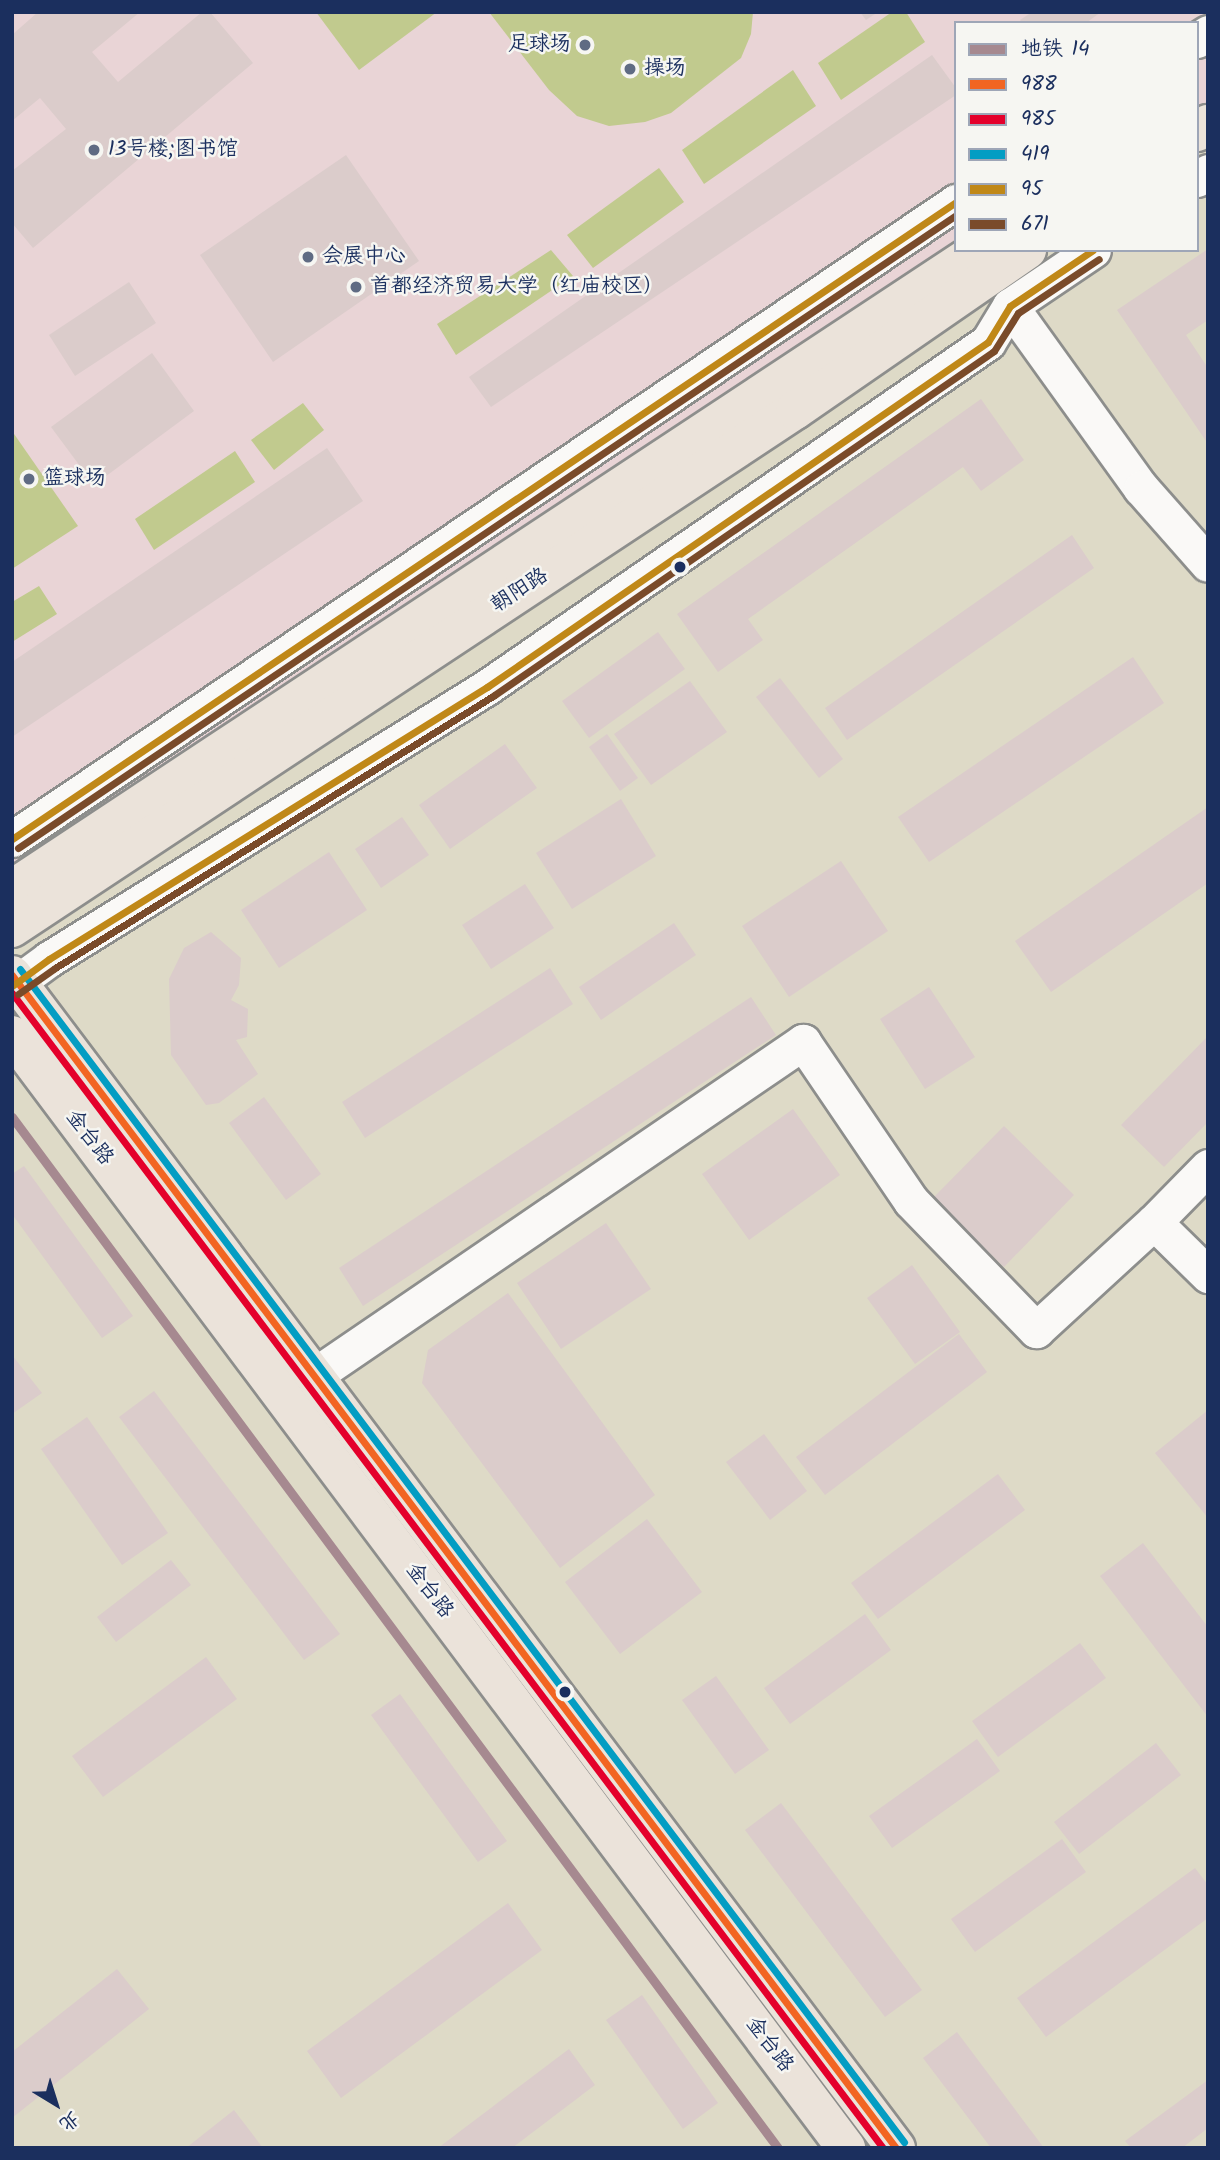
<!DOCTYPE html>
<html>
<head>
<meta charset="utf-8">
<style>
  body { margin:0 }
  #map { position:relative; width:1220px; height:2160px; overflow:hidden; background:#dedac7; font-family:Kalam,"LXGW WenKai TC",sans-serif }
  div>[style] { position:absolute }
  .built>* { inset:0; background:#e9d4d6 }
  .green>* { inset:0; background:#c1ca8e }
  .building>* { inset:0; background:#dbcccb }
  .roads { filter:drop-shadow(2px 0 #8d8e8c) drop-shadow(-2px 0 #8d8e8c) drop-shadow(0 2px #8d8e8c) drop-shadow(0 -2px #8d8e8c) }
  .minor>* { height:35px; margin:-17.5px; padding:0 17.5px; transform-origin:17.5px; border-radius:17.5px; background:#faf9f7 }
  .major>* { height:38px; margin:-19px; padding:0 19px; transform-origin:19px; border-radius:19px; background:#ebe3da }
  .highway>* { height:38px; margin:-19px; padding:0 19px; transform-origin:19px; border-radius:19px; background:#ebe3da }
  .bus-1>* { height:7px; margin:-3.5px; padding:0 3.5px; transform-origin:3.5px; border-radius:3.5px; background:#f26522 }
  .bus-2>* { height:7px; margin:-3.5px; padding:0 3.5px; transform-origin:3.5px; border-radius:3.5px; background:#e4002b }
  .bus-3>* { height:7px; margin:-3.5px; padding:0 3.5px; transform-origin:3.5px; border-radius:3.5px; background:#039dc3 }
  .bus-4>* { height:7px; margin:-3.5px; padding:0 3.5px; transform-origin:3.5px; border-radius:3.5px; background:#c08818 }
  .bus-5>* { height:7px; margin:-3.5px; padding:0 3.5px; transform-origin:3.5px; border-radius:3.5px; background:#7a4b2a }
  .metro-1>* { height:9px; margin:-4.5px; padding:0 4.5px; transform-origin:4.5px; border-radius:4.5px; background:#a68990 }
  .dots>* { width:19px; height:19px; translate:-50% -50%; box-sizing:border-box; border:4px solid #f6f6f2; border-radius:50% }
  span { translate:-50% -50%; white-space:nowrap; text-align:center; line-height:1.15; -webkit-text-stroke:5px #f6f6f2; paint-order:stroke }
  .poi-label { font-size:21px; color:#1b2f5e }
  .right { translate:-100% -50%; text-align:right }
  .left { translate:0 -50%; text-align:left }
  .street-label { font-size:21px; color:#1b2f5e }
  .frame { position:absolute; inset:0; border:14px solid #1b2f5e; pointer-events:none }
  .legend { position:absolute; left:954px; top:21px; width:245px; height:231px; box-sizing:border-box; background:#f6f6f2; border:2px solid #9ea6b7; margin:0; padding:9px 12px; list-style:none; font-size:21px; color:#1b2f5e }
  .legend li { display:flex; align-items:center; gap:14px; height:35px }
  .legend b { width:35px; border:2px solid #9ea6b7 }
  .north { position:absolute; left:21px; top:2069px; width:70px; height:70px; -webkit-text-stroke:5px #f6f6f2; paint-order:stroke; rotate:142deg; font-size:19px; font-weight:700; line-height:28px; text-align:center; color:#1b2f5e }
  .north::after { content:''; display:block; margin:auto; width:24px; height:32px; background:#1b2f5e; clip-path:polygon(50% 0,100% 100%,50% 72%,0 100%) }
</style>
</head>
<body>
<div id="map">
  <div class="built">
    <i style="clip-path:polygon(12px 12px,1208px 12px,1208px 128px,1197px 135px,1197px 23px,956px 23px,956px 250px,12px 892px)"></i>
  </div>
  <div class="green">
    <i style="clip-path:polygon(316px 12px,437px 12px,359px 70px)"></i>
    <i style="clip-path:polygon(489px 12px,753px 12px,751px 34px,741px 58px,671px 113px,645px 122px,609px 126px,577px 116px,549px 90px)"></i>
    <i style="clip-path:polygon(892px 12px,906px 12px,925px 42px,841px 100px,818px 63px)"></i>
    <i style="clip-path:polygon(793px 70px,816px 106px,704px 184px,682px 150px)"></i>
    <i style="clip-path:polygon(659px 168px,684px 202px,593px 268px,567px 235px)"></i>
    <i style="clip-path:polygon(551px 250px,573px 276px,456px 355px,437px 324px)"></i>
    <i style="clip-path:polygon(303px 403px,324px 430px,274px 470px,251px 440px)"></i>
    <i style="clip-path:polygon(12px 431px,78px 526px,12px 569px)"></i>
    <i style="clip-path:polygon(235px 451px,255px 482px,154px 550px,135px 519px)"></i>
    <i style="clip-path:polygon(39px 586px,57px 614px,12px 642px,12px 602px)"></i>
  </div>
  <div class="building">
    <i style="clip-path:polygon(38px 12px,140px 12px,92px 52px,118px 82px,202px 12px,210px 12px,253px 63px,33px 248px,12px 223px,12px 171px,66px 129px,40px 98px,12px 121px,12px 35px)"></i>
    <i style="clip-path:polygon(860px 12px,878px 12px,866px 20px)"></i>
    <i style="clip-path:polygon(1032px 12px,1101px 12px,1086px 23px,1022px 23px,1020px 20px)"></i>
    <i style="clip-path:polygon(932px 55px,956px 88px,956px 95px,491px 407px,469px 377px)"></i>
    <i style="clip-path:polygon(346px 155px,419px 261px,273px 362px,200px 255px)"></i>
    <i style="clip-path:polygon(1208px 249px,1208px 320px,1186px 335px,1208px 368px,1208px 444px,1117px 310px)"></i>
    <i style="clip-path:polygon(129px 282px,156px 323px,75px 376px,49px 335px)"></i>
    <i style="clip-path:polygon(152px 353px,194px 411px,94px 485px,51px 427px)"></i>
    <i style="clip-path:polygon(981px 399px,1024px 460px,981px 491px,963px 467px,748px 619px,763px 640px,718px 672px,677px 614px)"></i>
    <i style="clip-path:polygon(327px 448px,363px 501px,12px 737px,12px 662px)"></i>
    <i style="clip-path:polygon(1072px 535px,1094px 568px,847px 740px,825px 708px)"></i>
    <i style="clip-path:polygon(658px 632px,685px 669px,589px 738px,562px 701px)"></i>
    <i style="clip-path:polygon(1133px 657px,1164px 703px,929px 862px,898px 817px)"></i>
    <i style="clip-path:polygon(780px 678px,843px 759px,819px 778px,756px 697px)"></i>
    <i style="clip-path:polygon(690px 681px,727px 732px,651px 785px,614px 734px)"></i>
    <i style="clip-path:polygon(607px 734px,638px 778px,620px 791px,589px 747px)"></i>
    <i style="clip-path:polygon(505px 744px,537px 788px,450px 849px,419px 805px)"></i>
    <i style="clip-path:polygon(621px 799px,656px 856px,572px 909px,536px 853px)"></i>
    <i style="clip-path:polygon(1208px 807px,1208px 883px,1051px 992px,1015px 941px)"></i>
    <i style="clip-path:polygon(402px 817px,429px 855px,381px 888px,355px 849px)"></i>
    <i style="clip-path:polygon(329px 852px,367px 910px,279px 968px,241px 910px)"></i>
    <i style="clip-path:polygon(841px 861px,888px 931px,789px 997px,742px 926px)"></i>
    <i style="clip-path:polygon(525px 884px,554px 928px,491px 969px,462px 925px)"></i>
    <i style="clip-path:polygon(674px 923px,696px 955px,601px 1020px,579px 987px)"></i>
    <i style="clip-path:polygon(211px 932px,241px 958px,239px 985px,231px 1000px,248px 1009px,247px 1037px,236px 1040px,258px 1074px,219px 1103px,206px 1105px,171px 1055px,169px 979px,184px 948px)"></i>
    <i style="clip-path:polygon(550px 968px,573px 1004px,365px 1138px,342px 1102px)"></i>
    <i style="clip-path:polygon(929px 987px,975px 1057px,925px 1089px,880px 1019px)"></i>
    <i style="clip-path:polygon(751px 997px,776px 1035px,363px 1306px,339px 1268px)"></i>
    <i style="clip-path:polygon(1208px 1036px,1208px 1122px,1164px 1167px,1121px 1125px)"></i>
    <i style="clip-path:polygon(264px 1097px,321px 1174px,286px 1200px,229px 1123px)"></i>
    <i style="clip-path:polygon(793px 1109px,840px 1175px,749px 1240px,702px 1174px)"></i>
    <i style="clip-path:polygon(1004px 1126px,1074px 1195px,1004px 1267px,933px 1198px)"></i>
    <i style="clip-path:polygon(24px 1166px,133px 1316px,102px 1338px,12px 1214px,12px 1174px)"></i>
    <i style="clip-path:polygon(606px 1223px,651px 1289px,561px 1349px,517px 1283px)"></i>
    <i style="clip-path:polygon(912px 1265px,960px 1332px,915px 1364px,867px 1298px)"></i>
    <i style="clip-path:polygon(508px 1293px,655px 1495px,560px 1568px,422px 1383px,428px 1350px)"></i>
    <i style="clip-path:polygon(959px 1334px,987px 1372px,825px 1495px,796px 1457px)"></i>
    <i style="clip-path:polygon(12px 1355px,42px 1393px,12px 1414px)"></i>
    <i style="clip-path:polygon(154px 1391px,340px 1634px,304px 1660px,119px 1417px)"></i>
    <i style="clip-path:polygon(1208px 1410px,1208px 1518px,1155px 1453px)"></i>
    <i style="clip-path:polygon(87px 1417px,168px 1533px,122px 1565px,41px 1449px)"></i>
    <i style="clip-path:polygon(764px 1434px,807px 1491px,770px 1520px,726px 1462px)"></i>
    <i style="clip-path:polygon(998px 1474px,1025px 1510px,878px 1619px,851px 1583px)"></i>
    <i style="clip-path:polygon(647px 1519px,702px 1592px,620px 1654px,565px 1582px)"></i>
    <i style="clip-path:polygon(1143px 1543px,1208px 1627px,1208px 1717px,1100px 1576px)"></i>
    <i style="clip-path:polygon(171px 1560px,191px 1585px,116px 1642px,97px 1617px)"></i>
    <i style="clip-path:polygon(865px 1614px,891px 1650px,790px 1724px,764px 1688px)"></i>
    <i style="clip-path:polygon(1080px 1643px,1106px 1678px,998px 1757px,972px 1721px)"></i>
    <i style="clip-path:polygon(206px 1657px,237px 1699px,103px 1797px,72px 1756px)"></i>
    <i style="clip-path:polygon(716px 1676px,769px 1750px,735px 1774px,682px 1700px)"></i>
    <i style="clip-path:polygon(400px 1694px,507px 1841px,478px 1862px,371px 1715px)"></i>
    <i style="clip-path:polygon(977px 1739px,1000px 1771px,892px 1848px,869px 1816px)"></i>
    <i style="clip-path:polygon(1156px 1743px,1181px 1775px,1079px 1854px,1054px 1822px)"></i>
    <i style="clip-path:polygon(781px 1803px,922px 1990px,885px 2017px,745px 1830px)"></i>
    <i style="clip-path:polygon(1062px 1839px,1086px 1872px,975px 1952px,951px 1919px)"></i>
    <i style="clip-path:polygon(1195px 1868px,1208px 1885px,1208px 1918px,1046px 2037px,1017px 1998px)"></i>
    <i style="clip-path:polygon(508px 1903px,542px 1950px,341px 2098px,307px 2051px)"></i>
    <i style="clip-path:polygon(117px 1969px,149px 2009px,12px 2118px,12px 2052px)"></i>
    <i style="clip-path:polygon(642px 1995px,718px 2103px,683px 2129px,606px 2020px)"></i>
    <i style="clip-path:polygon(957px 2032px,1044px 2148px,991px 2148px,923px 2058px)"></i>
    <i style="clip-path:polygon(569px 2049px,595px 2085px,512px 2148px,438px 2148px)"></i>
    <i style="clip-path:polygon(1208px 2080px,1208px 2128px,1182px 2148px,1131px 2148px,1125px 2141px)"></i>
    <i style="clip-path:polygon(234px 2110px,263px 2148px,186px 2148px)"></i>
  </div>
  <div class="roads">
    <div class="minor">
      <i style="left:1197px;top:40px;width:13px;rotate:-32deg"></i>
      <i style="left:1197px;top:179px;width:13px;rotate:-32deg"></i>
      <i style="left:1010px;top:306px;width:224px;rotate:54.3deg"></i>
      <i style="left:1141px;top:488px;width:101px;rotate:48.6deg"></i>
      <i style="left:12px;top:839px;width:1139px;rotate:-34.01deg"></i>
      <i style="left:12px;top:986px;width:46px;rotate:-36.1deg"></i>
      <i style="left:49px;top:959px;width:516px;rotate:-31.84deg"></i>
      <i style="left:487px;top:687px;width:608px;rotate:-34.55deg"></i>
      <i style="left:988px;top:342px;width:42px;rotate:-58.6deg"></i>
      <i style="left:1010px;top:306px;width:100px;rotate:-34deg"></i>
      <i style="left:1208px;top:1167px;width:77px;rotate:134.5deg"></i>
      <i style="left:1154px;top:1222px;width:76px;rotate:44.5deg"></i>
      <i style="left:315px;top:1375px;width:591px;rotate:-34.31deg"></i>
      <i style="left:803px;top:1042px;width:192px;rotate:55.8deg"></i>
      <i style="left:911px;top:1201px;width:180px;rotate:45.9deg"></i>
      <i style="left:1036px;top:1330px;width:160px;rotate:-42.5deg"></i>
    </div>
    <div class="major">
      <i style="left:12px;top:975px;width:1469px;rotate:53deg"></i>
      <i style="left:12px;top:1035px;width:1391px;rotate:53.15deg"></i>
    </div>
    <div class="highway">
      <i style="left:1197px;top:132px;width:14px;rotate:-36deg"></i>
      <i style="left:12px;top:889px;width:1159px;rotate:-33.46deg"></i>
      <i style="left:12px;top:928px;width:939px;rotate:-33.49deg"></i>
      <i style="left:795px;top:410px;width:282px;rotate:-34.6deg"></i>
    </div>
  </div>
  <div class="bus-1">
    <i style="left:12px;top:975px;width:1469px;rotate:53deg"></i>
  </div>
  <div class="bus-2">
    <i style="left:12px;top:993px;width:1447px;rotate:52.98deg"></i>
  </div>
  <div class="bus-3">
    <i style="left:20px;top:969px;width:1469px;rotate:53deg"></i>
  </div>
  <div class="bus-4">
    <i style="left:12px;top:839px;width:1139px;rotate:-34.01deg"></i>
    <i style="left:12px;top:986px;width:46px;rotate:-36.1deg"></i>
    <i style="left:49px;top:959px;width:516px;rotate:-31.84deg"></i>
    <i style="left:487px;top:687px;width:608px;rotate:-34.55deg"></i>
    <i style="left:988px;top:342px;width:42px;rotate:-58.6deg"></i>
    <i style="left:1010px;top:306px;width:100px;rotate:-34deg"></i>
  </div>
  <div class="bus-5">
    <i style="left:18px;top:848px;width:1132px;rotate:-34.01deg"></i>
    <i style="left:18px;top:994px;width:45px;rotate:-35.1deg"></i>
    <i style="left:55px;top:968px;width:516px;rotate:-31.84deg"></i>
    <i style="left:493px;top:696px;width:608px;rotate:-34.55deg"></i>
    <i style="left:994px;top:351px;width:45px;rotate:-57.7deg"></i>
    <i style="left:1018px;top:313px;width:97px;rotate:-33.7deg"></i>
  </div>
  <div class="metro-1">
    <i style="left:12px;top:1117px;width:1284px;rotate:53.39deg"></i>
  </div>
  <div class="dots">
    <i style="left:585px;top:45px;background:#5f6b83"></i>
    <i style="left:630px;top:69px;background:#5f6b83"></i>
    <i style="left:94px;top:150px;background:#5f6b83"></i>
    <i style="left:308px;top:257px;background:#5f6b83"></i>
    <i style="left:356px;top:287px;background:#5f6b83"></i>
    <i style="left:29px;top:479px;background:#5f6b83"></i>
    <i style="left:680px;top:567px;background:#1b2f5e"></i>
    <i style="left:565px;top:1692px;background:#1b2f5e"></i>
  </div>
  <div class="poi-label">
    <span class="right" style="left:571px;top:45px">足球场</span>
    <span class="left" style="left:644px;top:69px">操场</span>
    <span class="left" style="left:108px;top:150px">13号楼;图书馆</span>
    <span class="left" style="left:322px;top:257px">会展中心</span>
    <span class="left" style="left:370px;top:287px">首都经济贸易大学（红庙校区）</span>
    <span class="left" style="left:43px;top:479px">篮球场</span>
  </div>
  <div class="street-label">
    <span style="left:520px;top:591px;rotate:-33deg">朝阳路</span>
    <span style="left:89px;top:1138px;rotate:53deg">金台路</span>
    <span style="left:429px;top:1591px;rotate:53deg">金台路</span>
    <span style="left:769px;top:2045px;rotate:53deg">金台路</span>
  </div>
  <div class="frame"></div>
  <ul class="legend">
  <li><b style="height:9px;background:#a68990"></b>地铁 14</li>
  <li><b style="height:9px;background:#f26522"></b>988</li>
  <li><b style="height:9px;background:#e4002b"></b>985</li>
  <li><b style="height:9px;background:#039dc3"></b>419</li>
  <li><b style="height:9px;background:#c08818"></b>95</li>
  <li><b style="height:9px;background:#7a4b2a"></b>671</li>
  </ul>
  <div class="north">北</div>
</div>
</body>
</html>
